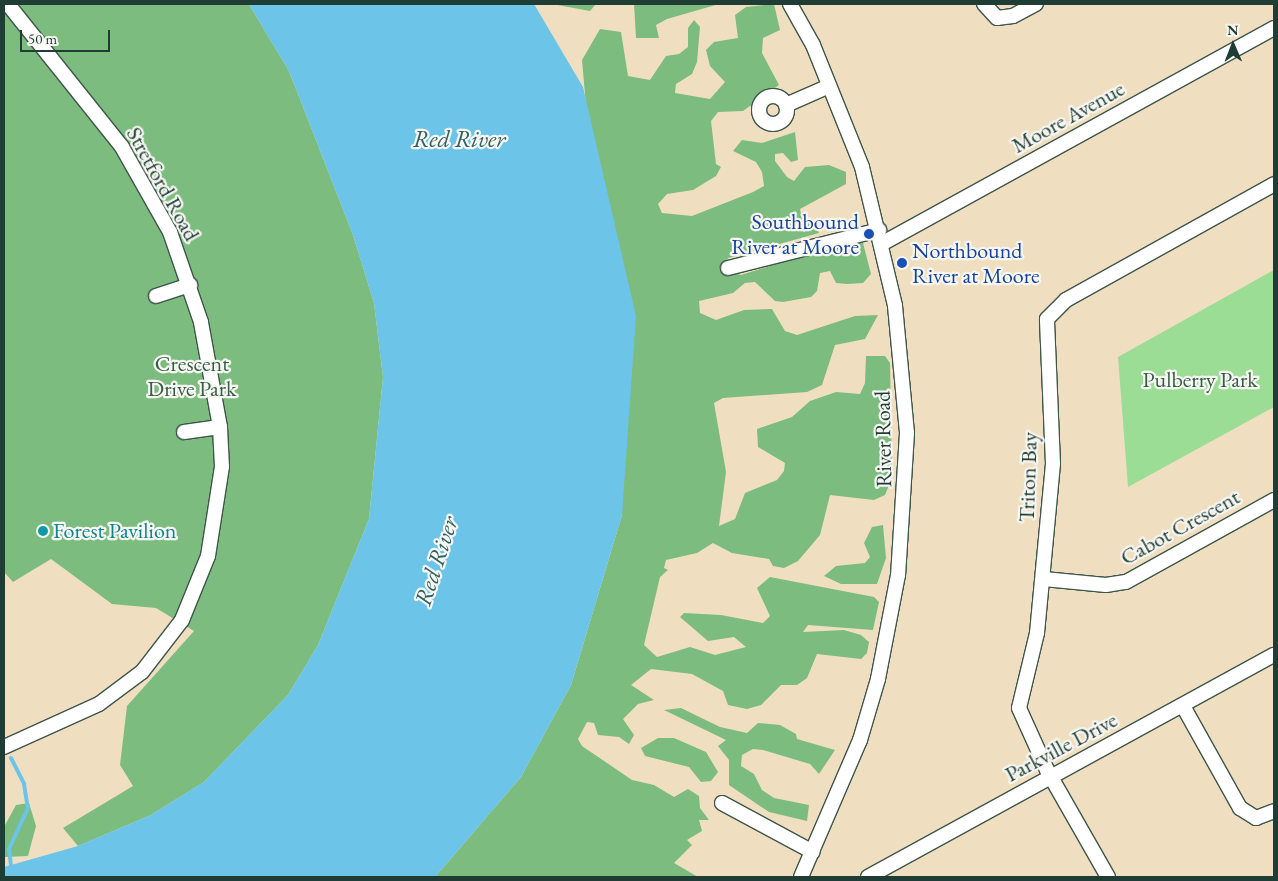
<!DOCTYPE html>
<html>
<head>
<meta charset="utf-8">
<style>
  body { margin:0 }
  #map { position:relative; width:1278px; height:881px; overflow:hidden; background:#efdfc0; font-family:"EB Garamond",serif }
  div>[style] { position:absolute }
  .green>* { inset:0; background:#9bdd95 }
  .forest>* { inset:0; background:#7cbc7e }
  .water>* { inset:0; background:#6cc4e9 }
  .stream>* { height:4px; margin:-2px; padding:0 2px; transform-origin:2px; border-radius:2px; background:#6cc4e9 }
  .roads { filter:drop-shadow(1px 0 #3e5549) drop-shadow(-1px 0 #3e5549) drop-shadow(0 1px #3e5549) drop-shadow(0 -1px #3e5549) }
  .minor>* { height:14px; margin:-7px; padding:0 7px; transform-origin:7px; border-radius:7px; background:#fff }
  .minor>.ring { margin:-7px; padding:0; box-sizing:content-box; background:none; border:14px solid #fff; border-radius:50% }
  .dots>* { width:14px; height:14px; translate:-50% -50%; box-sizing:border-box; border:2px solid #f6f6f2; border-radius:50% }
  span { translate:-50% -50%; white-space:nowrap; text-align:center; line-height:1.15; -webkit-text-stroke:4.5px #f6f6f2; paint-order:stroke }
  .street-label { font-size:22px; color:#1f3d34 }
  .transit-label { font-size:22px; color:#164399 }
  .right { translate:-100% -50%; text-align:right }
  .left { translate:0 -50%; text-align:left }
  .park-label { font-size:22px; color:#385d47 }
  .culture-label { font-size:22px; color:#0d838f }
  .water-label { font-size:24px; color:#325f61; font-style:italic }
  .frame { position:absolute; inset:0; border:5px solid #1f3d34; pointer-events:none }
  .north { position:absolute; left:1208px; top:20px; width:50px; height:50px; -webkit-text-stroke:4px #f6f6f2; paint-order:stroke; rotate:359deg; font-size:14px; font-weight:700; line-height:20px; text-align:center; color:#1f3d34 }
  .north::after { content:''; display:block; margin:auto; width:18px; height:22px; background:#1f3d34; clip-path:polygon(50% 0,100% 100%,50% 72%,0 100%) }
  .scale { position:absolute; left:20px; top:30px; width:90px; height:22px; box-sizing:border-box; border:2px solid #1f3d34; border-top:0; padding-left:6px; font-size:15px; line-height:18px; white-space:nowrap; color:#1f3d34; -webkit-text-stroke:4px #f6f6f2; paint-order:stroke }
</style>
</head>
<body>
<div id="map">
  <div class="green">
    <i style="clip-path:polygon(1274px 270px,1274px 407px,1128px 487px,1118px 357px)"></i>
  </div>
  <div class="forest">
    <i style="clip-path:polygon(4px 4px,249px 4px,289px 71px,353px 235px,374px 303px,383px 377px,369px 519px,318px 645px,288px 695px,204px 782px,151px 815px,78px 846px,63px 828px,133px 786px,120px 765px,127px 706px,194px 631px,156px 608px,112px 604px,51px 559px,13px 582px,4px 572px)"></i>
    <i style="clip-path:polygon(552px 4px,596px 4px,590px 11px)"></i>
    <i style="clip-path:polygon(634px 4px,719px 4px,667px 19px,656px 25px,659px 38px,636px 38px)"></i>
    <i style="clip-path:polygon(774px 4px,780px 30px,763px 38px,762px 53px,779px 85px,743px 111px,718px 112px,711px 121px,716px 164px,721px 167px,716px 176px,693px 190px,667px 194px,658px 204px,662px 213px,692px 216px,753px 192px,764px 186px,762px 172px,756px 162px,733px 151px,742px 140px,762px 143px,795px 132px,798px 160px,791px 162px,783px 153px,775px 154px,775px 161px,787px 177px,794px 181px,805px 167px,829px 165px,846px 172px,846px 184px,800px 209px,802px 220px,817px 227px,819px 233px,728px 258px,724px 270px,741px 275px,843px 243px,863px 243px,871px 274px,863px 283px,847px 284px,836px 283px,830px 271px,820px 273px,817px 291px,811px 297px,783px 302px,775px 301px,755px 282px,745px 283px,733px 293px,699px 301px,700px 313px,716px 320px,744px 310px,772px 309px,785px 331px,797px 335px,855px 316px,878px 315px,865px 339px,835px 345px,822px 385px,807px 392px,723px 398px,714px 403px,726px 472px,719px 526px,735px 519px,745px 493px,777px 480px,784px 471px,785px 463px,758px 447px,757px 429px,792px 417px,810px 401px,836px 392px,860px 394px,865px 383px,866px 356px,885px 356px,890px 363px,892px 478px,885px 495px,874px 500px,830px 495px,820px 535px,798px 561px,784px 568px,773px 566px,769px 559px,732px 553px,713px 543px,697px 553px,666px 560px,664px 568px,668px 570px,660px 577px,644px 645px,657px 657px,690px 647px,715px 655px,746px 647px,734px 637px,708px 641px,680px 617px,684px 613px,721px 615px,763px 623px,770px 616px,757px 588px,770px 577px,874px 597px,879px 602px,873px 630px,808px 625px,803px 632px,844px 630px,861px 635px,869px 642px,867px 653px,861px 659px,817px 654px,807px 678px,797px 685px,781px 685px,761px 705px,747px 709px,728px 705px,723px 691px,692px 674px,651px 669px,631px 685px,654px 700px,638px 704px,623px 719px,634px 735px,629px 744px,619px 737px,598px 735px,594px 723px,587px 722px,578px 739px,582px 746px,632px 780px,654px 785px,674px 797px,688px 789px,699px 796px,700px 808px,709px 820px,699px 820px,702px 831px,687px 840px,692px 845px,674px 863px,698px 877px,435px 877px,521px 777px,571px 685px,622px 515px,582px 60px,600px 29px,621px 32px,628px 76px,650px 80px,666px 56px,679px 54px,688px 47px,688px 28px,694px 20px,700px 27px,697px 62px,692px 74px,676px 84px,675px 93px,710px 99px,725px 82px,710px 66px,706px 50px,714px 42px,738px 38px,735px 15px,746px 7px)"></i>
    <i style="clip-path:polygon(883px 525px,886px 558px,877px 584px,841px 584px,824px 576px,836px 566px,865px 563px,870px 557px,864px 543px,872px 527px)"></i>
    <i style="clip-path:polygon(681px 708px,720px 727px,747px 733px,758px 723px,780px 725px,796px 734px,797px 739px,835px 750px,819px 774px,810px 764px,763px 750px,753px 749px,742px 755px,741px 766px,754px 774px,762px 790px,774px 798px,809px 805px,807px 821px,769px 812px,729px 785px,729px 760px,718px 746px,726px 740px,664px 710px)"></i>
    <i style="clip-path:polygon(658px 738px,674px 738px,706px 752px,718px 772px,711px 781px,701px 782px,689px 767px,645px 756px,641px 748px)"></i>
    <i style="clip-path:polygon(29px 803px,36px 826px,28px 856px,4px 857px,4px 827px,16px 805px)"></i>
  </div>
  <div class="water">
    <i style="clip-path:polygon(249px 4px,534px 4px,583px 87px,636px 316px,622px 515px,571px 685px,521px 777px,435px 877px,4px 877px,4px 867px,78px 846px,151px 815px,204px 782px,288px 695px,318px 645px,369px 519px,383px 377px,374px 303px,353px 235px,289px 71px)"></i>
  </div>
  <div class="stream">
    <i style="left:11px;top:758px;width:29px;rotate:63deg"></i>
    <i style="left:24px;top:784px;width:24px;rotate:81deg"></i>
    <i style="left:28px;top:808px;width:45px;rotate:114.9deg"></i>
    <i style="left:9px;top:849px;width:16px;rotate:83deg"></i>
  </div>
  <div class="roads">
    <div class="minor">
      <i style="left:790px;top:4px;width:47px;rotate:60.7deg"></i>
      <i style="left:813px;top:45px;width:131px;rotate:68.1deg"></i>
      <i style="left:862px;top:167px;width:143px;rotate:76.6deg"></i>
      <i style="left:895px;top:306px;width:128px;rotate:84.6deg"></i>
      <i style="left:907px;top:433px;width:142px;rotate:93.6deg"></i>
      <i style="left:898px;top:575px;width:106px;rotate:100.9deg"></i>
      <i style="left:878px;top:679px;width:64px;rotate:106.4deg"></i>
      <i style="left:860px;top:740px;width:149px;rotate:113.3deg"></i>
      <i style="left:984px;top:4px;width:19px;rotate:47deg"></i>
      <i style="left:997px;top:18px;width:16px;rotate:-7deg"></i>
      <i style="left:1013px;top:16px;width:26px;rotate:-28deg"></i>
      <i class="ring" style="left:759px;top:96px;width:14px;height:14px"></i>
      <i style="left:786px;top:105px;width:47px;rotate:-23.8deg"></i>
      <i style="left:883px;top:243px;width:446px;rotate:-28.8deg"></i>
      <i style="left:728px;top:268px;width:156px;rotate:-14.1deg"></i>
      <i style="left:156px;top:296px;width:36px;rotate:-18deg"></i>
      <i style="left:184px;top:432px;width:36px;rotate:-8deg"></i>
      <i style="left:1044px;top:579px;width:62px;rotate:5.5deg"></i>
      <i style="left:1106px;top:585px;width:20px;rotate:-9deg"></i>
      <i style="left:1126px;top:582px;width:169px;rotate:-29deg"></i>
      <i style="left:1183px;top:706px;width:117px;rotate:60.8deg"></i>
      <i style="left:1240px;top:808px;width:19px;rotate:32deg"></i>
      <i style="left:1256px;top:818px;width:19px;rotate:-21deg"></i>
      <i style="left:4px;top:747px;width:104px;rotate:-24.4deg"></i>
      <i style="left:99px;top:704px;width:54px;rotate:-36.7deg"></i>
      <i style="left:142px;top:672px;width:66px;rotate:-52.4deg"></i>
      <i style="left:182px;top:620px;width:69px;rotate:-67.9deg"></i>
      <i style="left:208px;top:556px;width:90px;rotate:-81.1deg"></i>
      <i style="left:222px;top:467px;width:40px;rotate:-92.9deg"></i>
      <i style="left:220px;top:427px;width:107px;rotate:-100.3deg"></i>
      <i style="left:201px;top:322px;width:95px;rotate:-109deg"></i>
      <i style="left:170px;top:232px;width:98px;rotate:-119.5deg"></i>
      <i style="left:122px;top:147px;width:183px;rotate:-128.6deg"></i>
      <i style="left:722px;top:803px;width:103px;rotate:28.3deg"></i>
      <i style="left:868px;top:877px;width:463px;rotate:-28.7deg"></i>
      <i style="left:1108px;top:877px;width:123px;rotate:-119.7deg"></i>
      <i style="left:1047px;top:770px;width:68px;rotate:-114.3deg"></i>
      <i style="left:1019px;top:708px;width:77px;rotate:-76.5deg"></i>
      <i style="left:1037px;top:633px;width:170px;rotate:-84.6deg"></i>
      <i style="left:1053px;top:464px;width:145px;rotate:-92.4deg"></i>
      <i style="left:1047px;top:319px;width:27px;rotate:-45deg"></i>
      <i style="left:1066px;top:300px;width:238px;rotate:-29.1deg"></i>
    </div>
  </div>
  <div class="dots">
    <i style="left:869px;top:234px;background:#1a4fb4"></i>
    <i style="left:902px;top:263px;background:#1a4fb4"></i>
    <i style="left:43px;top:531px;background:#0f9aa8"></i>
  </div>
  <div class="street-label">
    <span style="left:1068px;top:117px;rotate:-29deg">Moore Avenue</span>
    <span style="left:163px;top:184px;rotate:61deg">Stretford Road</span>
    <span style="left:883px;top:439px;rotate:-91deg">River Road</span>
    <span style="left:1028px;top:477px;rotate:-88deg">Triton Bay</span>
    <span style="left:1180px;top:527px;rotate:-29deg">Cabot Crescent</span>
    <span style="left:1061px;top:747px;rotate:-28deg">Parkville Drive</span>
  </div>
  <div class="transit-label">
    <span class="right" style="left:859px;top:234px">Southbound<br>River at Moore</span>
    <span class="left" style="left:912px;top:263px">Northbound<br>River at Moore</span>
  </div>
  <div class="park-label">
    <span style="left:192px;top:376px">Crescent<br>Drive Park</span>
    <span style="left:1200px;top:380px">Pulberry Park</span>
  </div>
  <div class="culture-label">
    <span class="left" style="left:53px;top:531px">Forest Pavilion</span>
  </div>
  <div class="water-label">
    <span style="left:459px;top:139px">Red River</span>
    <span style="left:436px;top:561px;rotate:-72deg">Red River</span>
  </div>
  <div class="frame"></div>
  <div class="north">N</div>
  <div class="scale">50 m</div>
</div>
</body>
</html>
